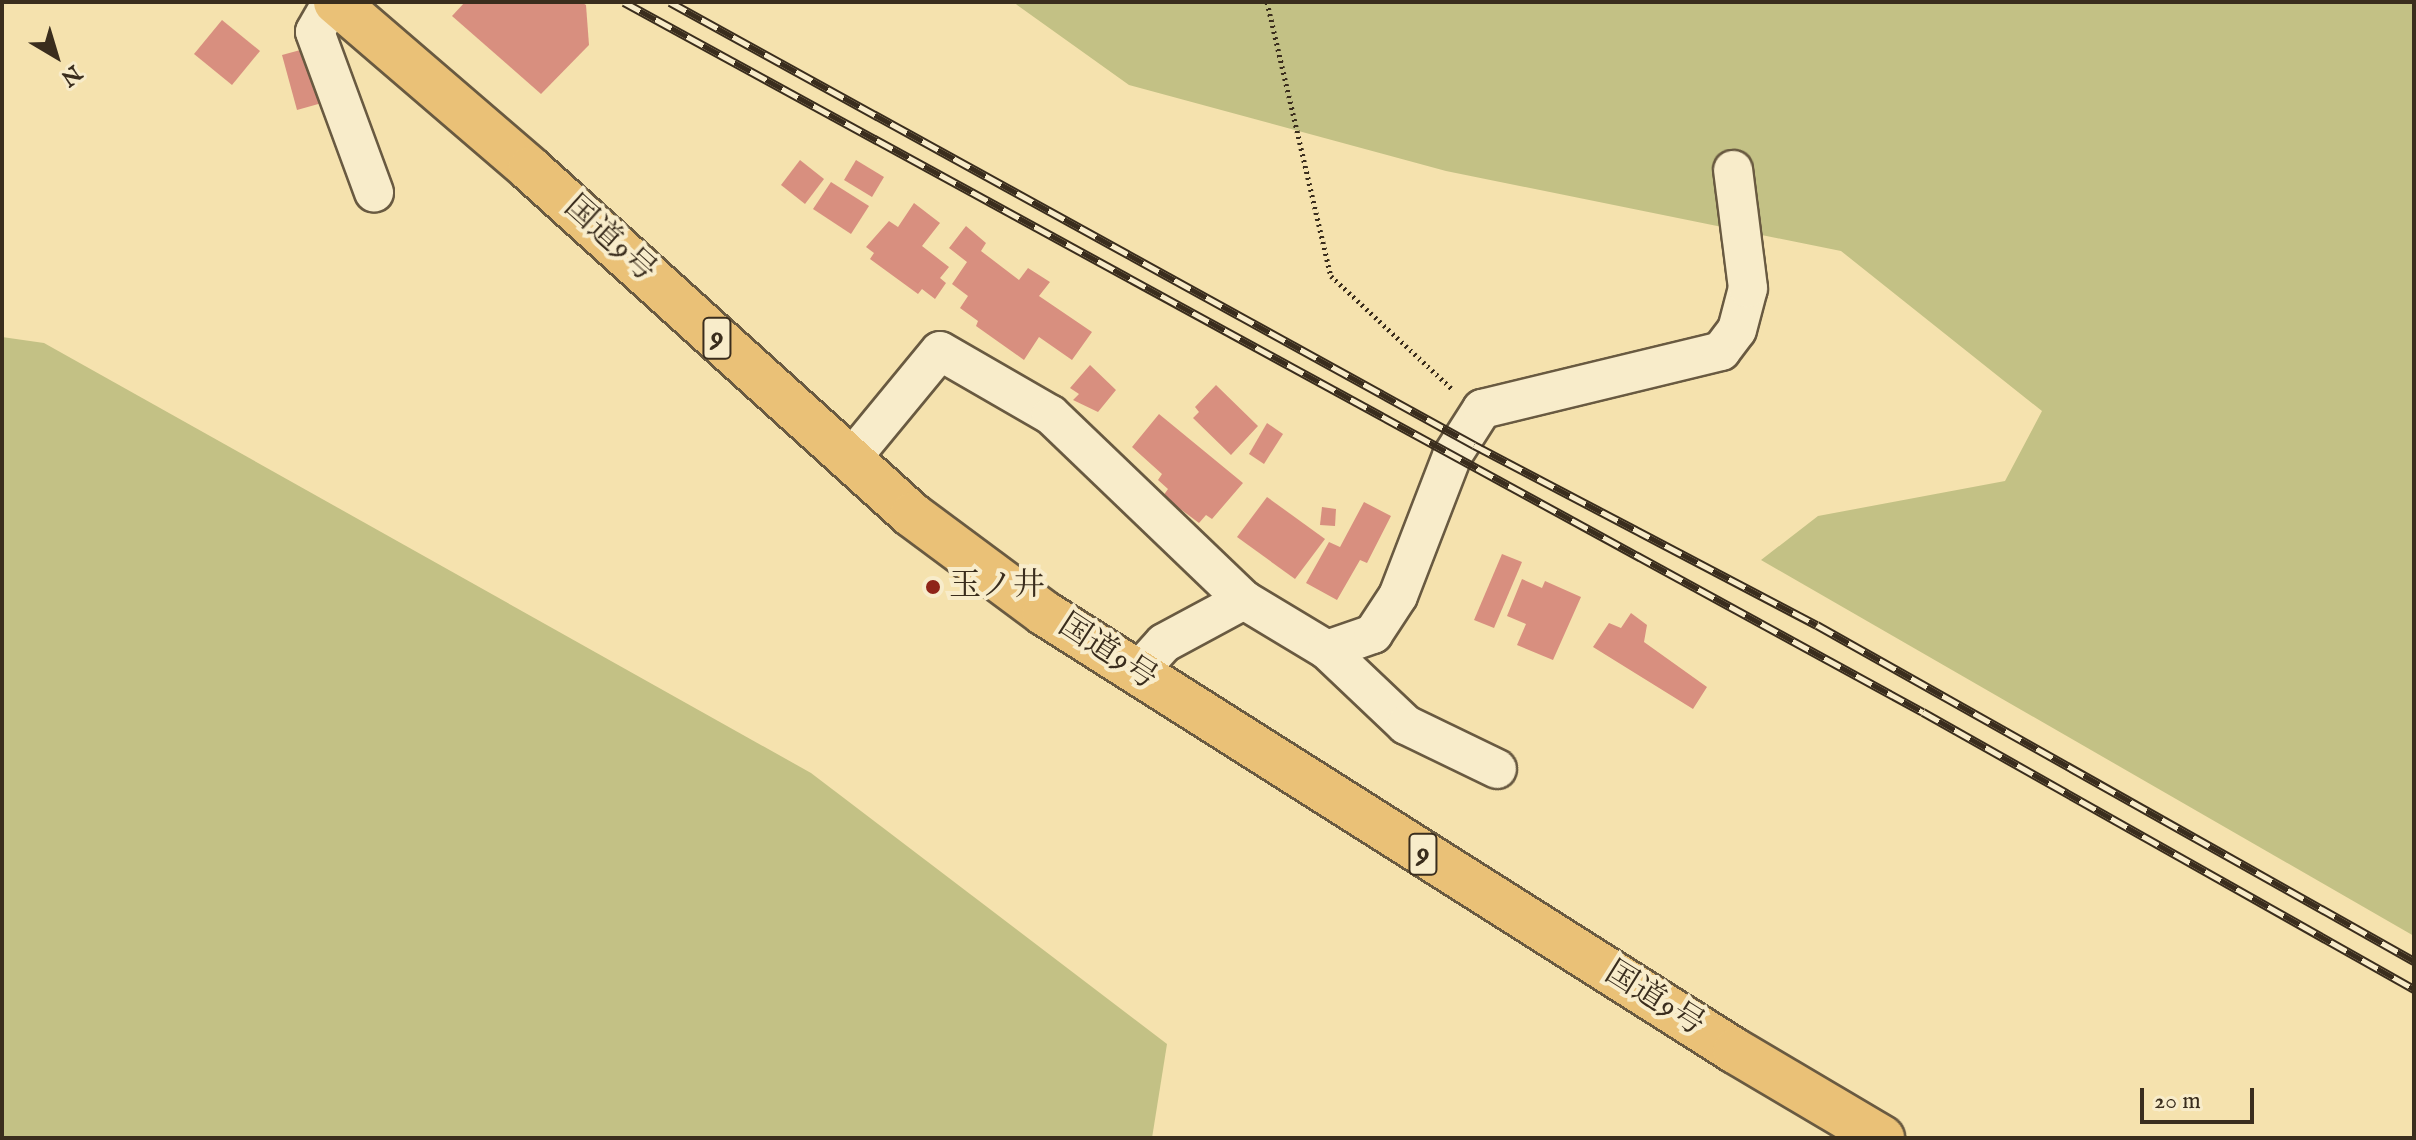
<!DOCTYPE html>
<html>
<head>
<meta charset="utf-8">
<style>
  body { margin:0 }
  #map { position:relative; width:2416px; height:1140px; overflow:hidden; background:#f5e2ae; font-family:"IM FELL English","Noto Serif JP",serif }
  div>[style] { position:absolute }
  .green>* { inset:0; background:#c3c185 }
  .building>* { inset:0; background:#d88f7f }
  .path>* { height:5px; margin-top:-2.5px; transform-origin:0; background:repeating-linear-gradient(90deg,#3a2d1d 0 2px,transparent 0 6px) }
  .roads { filter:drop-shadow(2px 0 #695a41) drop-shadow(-2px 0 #695a41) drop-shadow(0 2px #695a41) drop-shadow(0 -2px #695a41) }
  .minor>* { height:38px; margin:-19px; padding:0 19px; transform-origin:19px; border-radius:19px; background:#f8ecca }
  .trunk>* { height:44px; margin:-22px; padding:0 22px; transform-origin:22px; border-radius:22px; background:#eac177 }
  .rail>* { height:9px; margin-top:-4.5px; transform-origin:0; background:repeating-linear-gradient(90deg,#f8ecca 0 18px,#3a2d1d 0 36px); box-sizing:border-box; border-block:2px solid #3a2d1d }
  .dots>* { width:22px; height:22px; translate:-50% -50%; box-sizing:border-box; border:4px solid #f8ecca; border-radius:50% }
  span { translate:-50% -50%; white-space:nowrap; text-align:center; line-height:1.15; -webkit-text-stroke:8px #f8ecca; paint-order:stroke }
  .shield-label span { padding:2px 6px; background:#f8ecca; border:2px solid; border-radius:6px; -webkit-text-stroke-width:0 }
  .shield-label { font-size:30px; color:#3a2d1d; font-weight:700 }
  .street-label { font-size:32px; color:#3a2d1d }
  .poi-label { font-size:32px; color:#3a2d1d }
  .left { translate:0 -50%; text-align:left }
  .frame { position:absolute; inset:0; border:4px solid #3a2d1d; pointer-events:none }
  .north { position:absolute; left:16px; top:16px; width:80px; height:80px; -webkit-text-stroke:6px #f8ecca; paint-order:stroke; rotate:142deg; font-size:22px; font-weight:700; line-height:32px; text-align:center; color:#3a2d1d }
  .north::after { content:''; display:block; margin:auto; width:28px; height:36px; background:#3a2d1d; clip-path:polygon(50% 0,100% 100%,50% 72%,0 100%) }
  .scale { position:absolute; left:2140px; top:1088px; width:114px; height:36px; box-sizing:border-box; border:4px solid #3a2d1d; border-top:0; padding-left:10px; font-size:24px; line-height:28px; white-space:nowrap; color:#3a2d1d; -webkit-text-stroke:6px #f8ecca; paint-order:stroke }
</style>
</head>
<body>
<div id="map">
  <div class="green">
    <i style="clip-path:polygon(1013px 2px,2414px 2px,2414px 936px,1761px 560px,1818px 516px,2005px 481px,2042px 411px,1841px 251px,1446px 171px,1129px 85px)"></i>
    <i style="clip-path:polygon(2px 337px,44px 343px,811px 773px,1167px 1044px,1152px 1138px,2px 1138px)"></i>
  </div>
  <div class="building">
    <i style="clip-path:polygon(465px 2px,581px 2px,586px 5px,589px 45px,541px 94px,452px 16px)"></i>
    <i style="clip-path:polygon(222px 20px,260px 51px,232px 85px,194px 54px)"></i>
    <i style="clip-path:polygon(315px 46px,329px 101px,297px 110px,282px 55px)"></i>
    <i style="clip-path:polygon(800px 160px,824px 179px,805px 204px,781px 185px)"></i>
    <i style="clip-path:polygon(856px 160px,884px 177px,872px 197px,844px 180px)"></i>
    <i style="clip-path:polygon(831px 182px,869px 206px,851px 234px,813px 209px)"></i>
    <i style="clip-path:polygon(914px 203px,940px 223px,922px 246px,949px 267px,940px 278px,946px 283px,935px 299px,922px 289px,918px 294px,870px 259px,874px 253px,866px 247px,889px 221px,898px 227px)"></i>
    <i style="clip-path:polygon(966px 226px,986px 243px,981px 251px,1019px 280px,1028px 268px,1050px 282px,1039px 296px,1092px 332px,1072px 360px,1039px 337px,1024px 360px,976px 326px,978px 321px,960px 308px,968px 296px,952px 284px,967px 262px,949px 248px)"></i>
    <i style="clip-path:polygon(1090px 365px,1116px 390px,1098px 412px,1073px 400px,1079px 394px,1070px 388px)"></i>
    <i style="clip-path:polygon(1216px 385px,1258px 426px,1231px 455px,1193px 418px,1199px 412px,1195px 407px)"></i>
    <i style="clip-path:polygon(1159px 414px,1243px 483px,1212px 519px,1206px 515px,1199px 523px,1163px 496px,1168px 489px,1158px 480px,1162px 474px,1132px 447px)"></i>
    <i style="clip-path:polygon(1267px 423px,1283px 434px,1264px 464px,1249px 454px)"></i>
    <i style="clip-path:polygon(1267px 497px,1325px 539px,1295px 579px,1237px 537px)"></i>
    <i style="clip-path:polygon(1364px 502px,1391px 516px,1367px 563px,1360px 560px,1337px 600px,1306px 583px,1329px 542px,1340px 547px)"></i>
    <i style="clip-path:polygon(1322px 507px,1336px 509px,1335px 526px,1320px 525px)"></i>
    <i style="clip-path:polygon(1502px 554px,1522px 562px,1494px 628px,1474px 620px)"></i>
    <i style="clip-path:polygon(1522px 579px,1542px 588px,1545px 581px,1581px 597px,1553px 660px,1517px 645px,1526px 624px,1507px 616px)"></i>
    <i style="clip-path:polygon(1631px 613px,1647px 625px,1644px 642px,1707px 687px,1693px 709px,1593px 647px,1609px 623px,1621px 628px)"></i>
  </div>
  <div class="path">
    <i style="left:1267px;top:2px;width:281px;rotate:76.9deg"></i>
    <i style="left:1331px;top:276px;width:166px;rotate:43deg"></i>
  </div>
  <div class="roads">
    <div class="minor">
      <i style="left:332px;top:2px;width:34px;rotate:120deg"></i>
      <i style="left:315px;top:32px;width:171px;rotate:69.8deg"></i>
      <i style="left:850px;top:460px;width:141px;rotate:-50.5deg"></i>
      <i style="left:940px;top:351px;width:128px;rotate:30deg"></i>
      <i style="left:1051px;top:415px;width:267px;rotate:43.8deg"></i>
      <i style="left:1244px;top:600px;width:97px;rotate:31.1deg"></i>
      <i style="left:1327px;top:650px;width:49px;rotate:-19.2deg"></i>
      <i style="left:1373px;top:634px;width:45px;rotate:-56.7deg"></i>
      <i style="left:1398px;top:596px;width:150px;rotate:-68.9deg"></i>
      <i style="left:1452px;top:456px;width:56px;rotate:-57.4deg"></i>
      <i style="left:1482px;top:409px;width:246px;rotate:-13.6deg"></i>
      <i style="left:1721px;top:351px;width:26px;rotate:-53deg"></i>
      <i style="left:1737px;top:330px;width:43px;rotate:-75.3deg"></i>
      <i style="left:1748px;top:288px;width:119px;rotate:-97.2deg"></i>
      <i style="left:1327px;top:650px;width:109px;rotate:43.5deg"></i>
      <i style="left:1406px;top:725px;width:101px;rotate:25.8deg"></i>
      <i style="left:1137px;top:673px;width:40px;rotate:-48deg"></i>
      <i style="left:1164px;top:643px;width:91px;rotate:-28.3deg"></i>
    </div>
    <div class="trunk">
      <i style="left:336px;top:2px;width:256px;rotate:40.7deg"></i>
      <i style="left:530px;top:169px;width:515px;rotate:42.17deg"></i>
      <i style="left:912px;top:515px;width:164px;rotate:36.6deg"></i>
      <i style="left:1044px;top:613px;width:818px;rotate:32.37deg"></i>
      <i style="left:1735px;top:1051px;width:171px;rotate:30.6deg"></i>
    </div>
  </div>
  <div class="rail">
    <i style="left:624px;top:2px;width:1480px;rotate:28.66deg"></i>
    <i style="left:1923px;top:712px;width:564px;rotate:29.43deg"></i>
    <i style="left:670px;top:2px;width:918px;rotate:28.85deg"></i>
    <i style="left:1474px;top:445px;width:387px;rotate:27.7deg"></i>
    <i style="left:1817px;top:625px;width:685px;rotate:29.37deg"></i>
  </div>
  <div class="dots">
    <i style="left:933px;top:587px;background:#8f2418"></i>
  </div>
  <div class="shield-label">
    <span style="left:717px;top:338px">9</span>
    <span style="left:1423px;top:854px">9</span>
  </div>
  <div class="street-label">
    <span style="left:609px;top:240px;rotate:42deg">国道9号</span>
    <span style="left:1107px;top:653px;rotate:33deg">国道9号</span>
    <span style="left:1654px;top:1000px;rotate:32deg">国道9号</span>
  </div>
  <div class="poi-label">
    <span class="left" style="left:949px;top:587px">玉ノ井</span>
  </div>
  <div class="frame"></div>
  <div class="north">N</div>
  <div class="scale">20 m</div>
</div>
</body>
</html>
